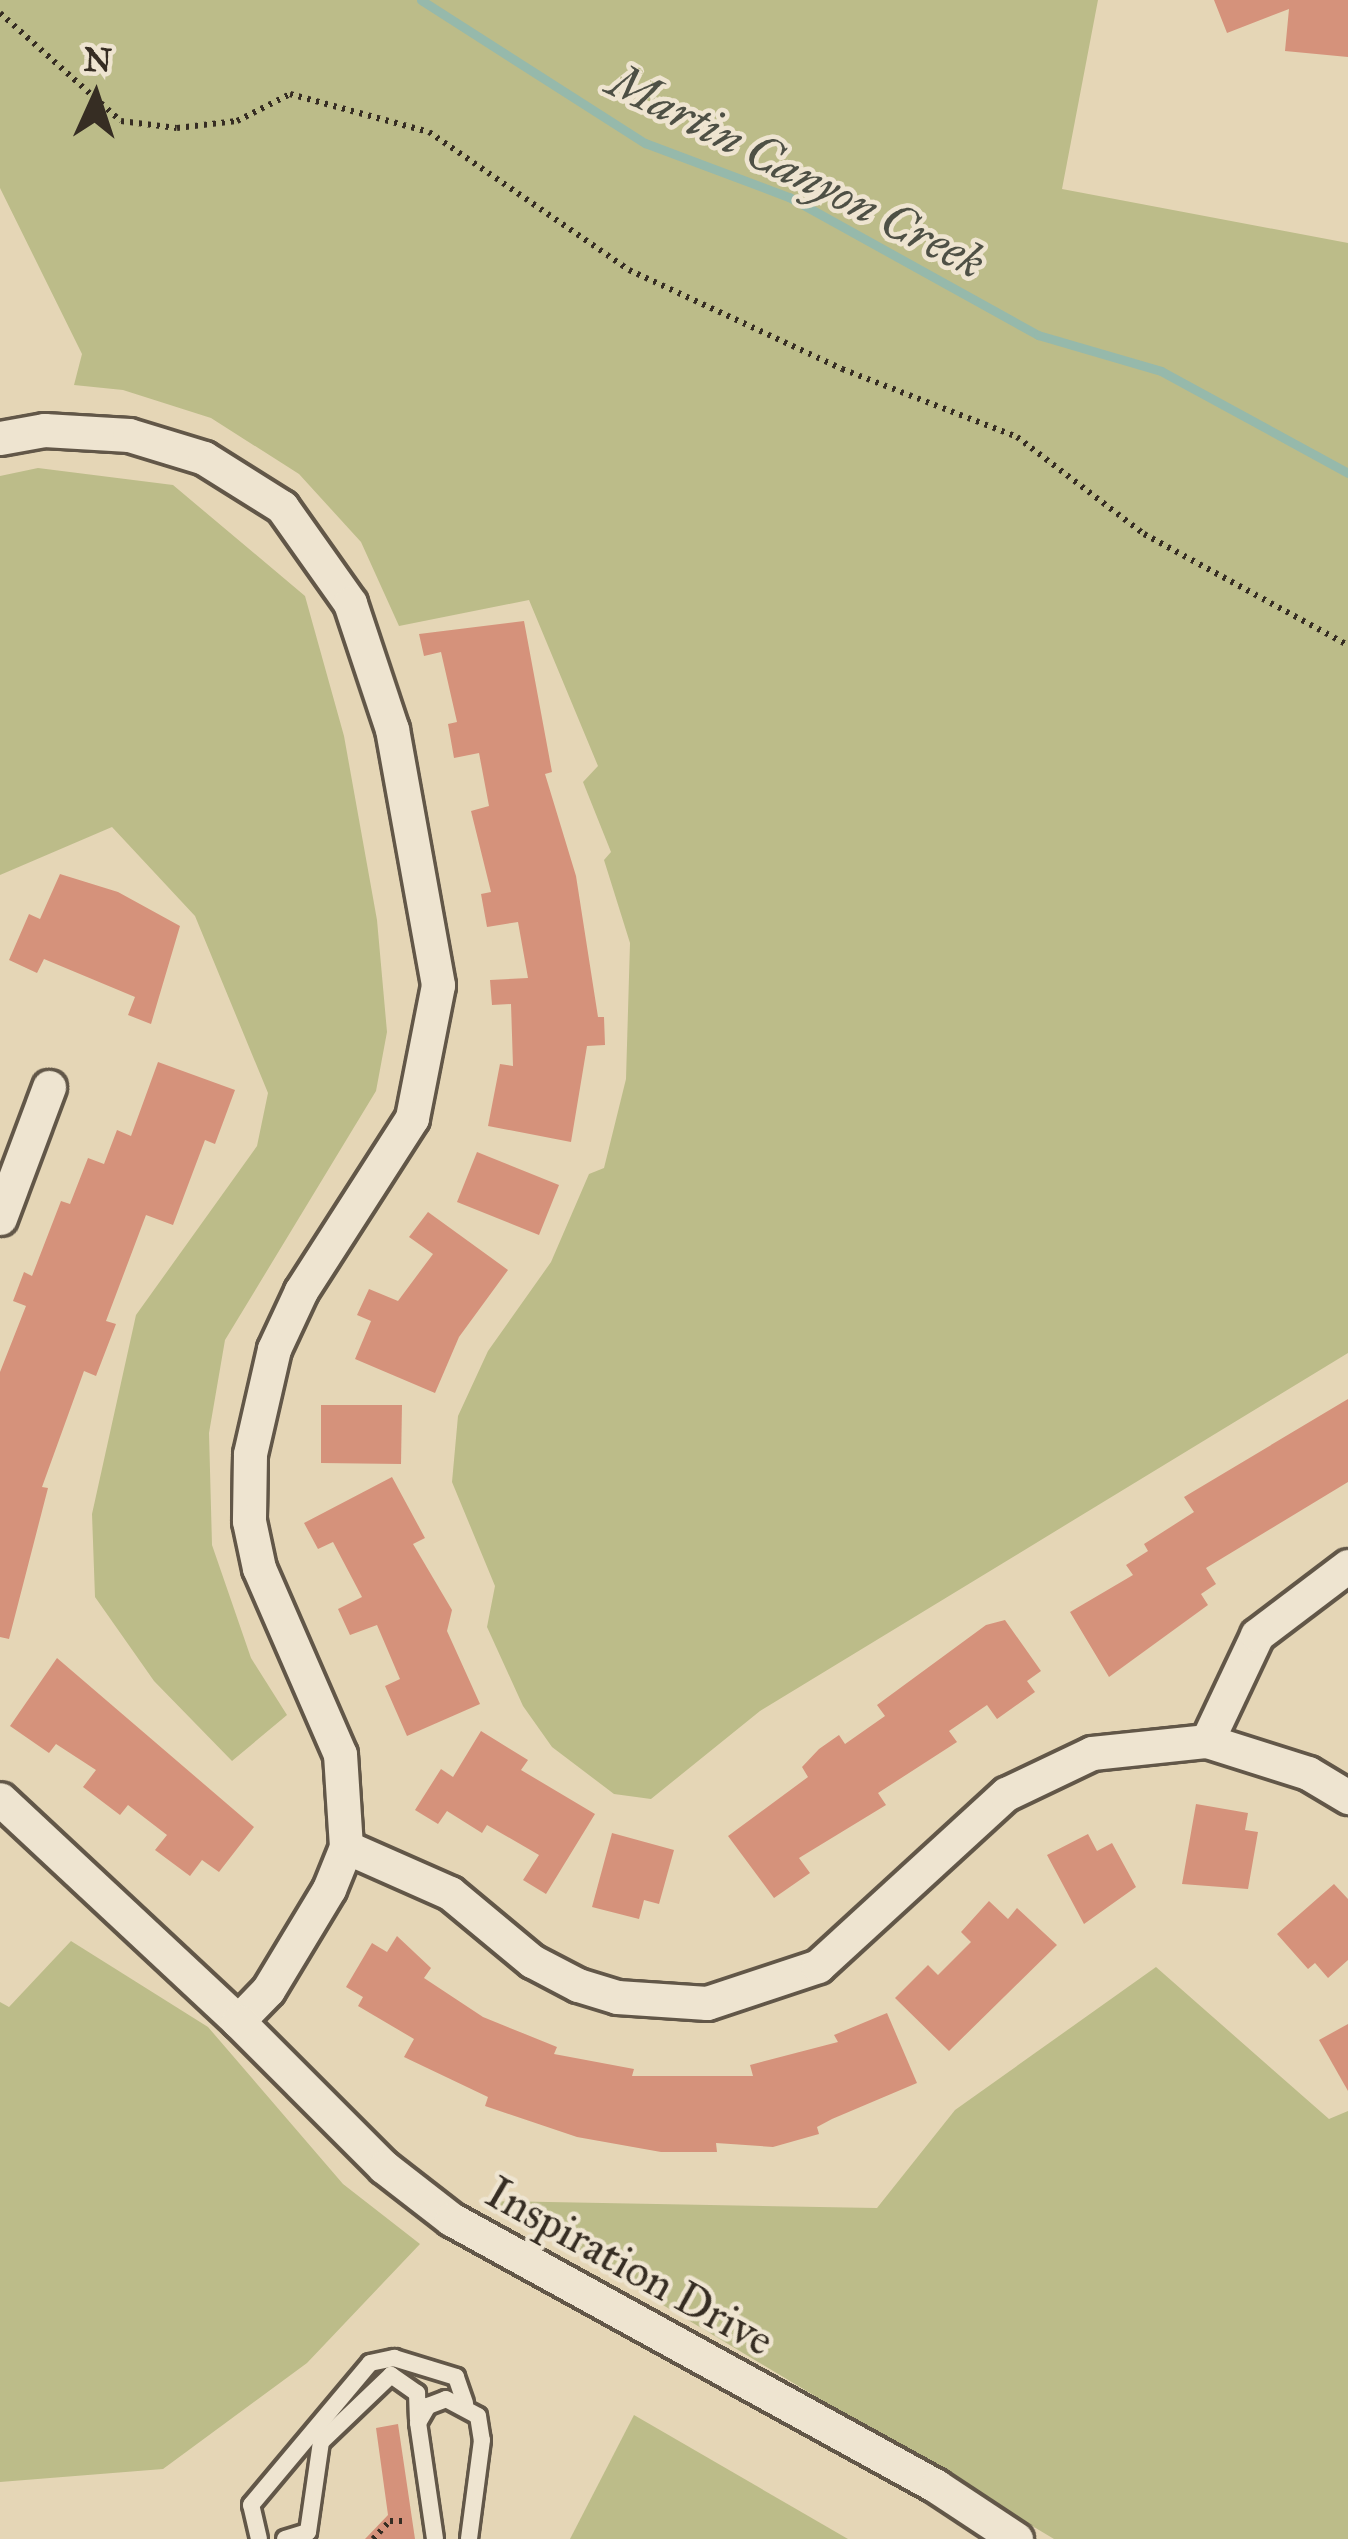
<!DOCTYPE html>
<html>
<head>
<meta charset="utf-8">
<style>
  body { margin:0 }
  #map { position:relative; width:1348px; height:2539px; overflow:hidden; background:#e5d6b6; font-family:"IM FELL Great Primer",serif }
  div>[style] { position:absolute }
  .green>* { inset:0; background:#bcbc89 }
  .stream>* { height:9px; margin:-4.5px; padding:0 4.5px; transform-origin:4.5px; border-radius:4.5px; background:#96b9ab }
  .building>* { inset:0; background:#d5927b }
  .path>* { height:6px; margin-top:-3px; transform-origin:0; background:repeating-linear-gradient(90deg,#362d23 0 3px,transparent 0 9px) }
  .roads { filter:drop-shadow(3px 0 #625748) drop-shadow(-3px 0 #625748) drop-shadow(0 3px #625748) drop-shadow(0 -3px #625748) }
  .lane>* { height:16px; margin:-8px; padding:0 8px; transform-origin:8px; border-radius:8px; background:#eee4d0 }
  .street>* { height:33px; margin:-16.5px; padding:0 16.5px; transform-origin:16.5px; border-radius:16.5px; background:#eee4d0 }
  span { translate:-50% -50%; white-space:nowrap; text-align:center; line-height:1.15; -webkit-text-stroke:9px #eee4d0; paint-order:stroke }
  .street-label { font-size:45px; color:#362d23 }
  .water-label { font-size:48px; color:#4e5045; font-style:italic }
  .north { position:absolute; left:36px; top:36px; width:120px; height:120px; -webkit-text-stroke:9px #eee4d0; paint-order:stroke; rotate:3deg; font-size:33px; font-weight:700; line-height:48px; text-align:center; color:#362d23 }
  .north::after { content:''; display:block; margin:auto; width:42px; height:54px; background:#362d23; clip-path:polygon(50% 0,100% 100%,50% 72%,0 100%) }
</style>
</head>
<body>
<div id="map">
  <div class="green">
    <i style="clip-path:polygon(0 0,1098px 0,1062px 189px,1348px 243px,1348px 1353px,760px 1711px,651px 1799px,614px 1794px,552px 1747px,523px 1706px,487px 1627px,495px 1586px,452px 1482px,458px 1416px,488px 1351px,551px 1262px,589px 1174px,604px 1168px,626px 1079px,630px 943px,604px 860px,611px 852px,583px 782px,598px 766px,529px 600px,399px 626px,361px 542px,299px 474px,211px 418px,123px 390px,74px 385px,82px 354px,0 188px)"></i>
    <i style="clip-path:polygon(38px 468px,173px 485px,305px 596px,344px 736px,377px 920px,387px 1032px,376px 1091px,225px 1340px,209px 1433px,212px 1545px,251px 1658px,287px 1715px,232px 1761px,154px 1681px,95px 1597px,92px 1514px,136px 1315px,257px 1146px,268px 1093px,195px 916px,112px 827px,0 875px,0 476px)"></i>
    <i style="clip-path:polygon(71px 1941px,208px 2027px,343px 2184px,420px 2244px,307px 2363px,163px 2469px,0 2482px,0 2002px,9px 2007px)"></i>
    <i style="clip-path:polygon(1156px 1967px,1329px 2119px,1348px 2111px,1348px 2539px,1054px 2539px,489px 2201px,877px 2208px,955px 2110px)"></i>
    <i style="clip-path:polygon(634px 2415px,848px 2539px,570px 2539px)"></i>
  </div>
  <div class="stream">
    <i style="left:421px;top:0;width:266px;rotate:32.6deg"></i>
    <i style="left:645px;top:143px;width:154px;rotate:20.6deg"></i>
    <i style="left:789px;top:197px;width:285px;rotate:29deg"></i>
    <i style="left:1038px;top:335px;width:128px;rotate:16.3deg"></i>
    <i style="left:1161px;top:371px;width:213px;rotate:28.6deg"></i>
  </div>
  <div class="building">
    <i style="clip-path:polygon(1214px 0,1348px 0,1348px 57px,1285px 51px,1289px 9px,1227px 33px)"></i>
    <i style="clip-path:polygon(524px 621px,552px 772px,545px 774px,576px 876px,598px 1017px,604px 1017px,605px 1045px,587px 1046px,571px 1142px,488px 1126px,500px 1064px,513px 1066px,511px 1004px,492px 1005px,490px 980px,528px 978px,518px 922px,487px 927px,481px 894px,491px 892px,471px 811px,489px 806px,479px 753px,454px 758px,448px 724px,457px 722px,441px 652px,424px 656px,419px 634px)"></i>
    <i style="clip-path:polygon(60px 874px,118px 892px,180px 926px,151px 1024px,128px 1015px,135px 997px,44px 959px,37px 973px,9px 960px,29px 914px,40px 919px)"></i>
    <i style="clip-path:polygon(158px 1062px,235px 1090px,215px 1144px,205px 1140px,173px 1225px,146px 1215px,106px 1321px,116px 1324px,96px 1376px,84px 1371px,42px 1487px,48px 1488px,9px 1639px,0 1637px,0 1372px,26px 1306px,13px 1301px,24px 1272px,32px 1276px,61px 1201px,70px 1204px,88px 1158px,104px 1164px,117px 1130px,131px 1136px)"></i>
    <i style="clip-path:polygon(477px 1152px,559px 1185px,539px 1235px,457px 1202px)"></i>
    <i style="clip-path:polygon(428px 1212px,508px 1270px,459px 1337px,435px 1393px,355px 1359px,371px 1321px,357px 1315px,369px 1289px,398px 1301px,433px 1254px,409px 1237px)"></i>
    <i style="clip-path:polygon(1348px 1399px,1348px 1482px,1206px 1568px,1216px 1584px,1201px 1594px,1208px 1605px,1109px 1677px,1070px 1612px,1133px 1575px,1126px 1565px,1148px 1551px,1144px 1544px,1194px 1512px,1184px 1497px)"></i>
    <i style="clip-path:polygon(321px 1405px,402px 1405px,401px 1464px,321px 1463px)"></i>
    <i style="clip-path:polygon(392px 1477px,425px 1538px,413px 1544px,452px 1610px,447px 1631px,480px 1704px,407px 1736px,385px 1686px,400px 1679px,377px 1625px,350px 1635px,338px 1609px,362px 1597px,333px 1542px,318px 1549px,304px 1523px)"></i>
    <i style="clip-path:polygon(1005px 1620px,1041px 1671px,1027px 1681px,1035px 1692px,997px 1719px,987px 1705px,949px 1731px,957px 1742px,878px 1793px,886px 1805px,799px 1858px,810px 1873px,774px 1898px,728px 1836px,808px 1777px,802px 1767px,819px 1749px,839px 1735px,845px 1744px,885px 1716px,877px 1705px,986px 1625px)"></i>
    <i style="clip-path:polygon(57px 1658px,254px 1827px,219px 1872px,202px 1860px,190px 1876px,155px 1850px,167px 1835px,128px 1805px,120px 1815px,83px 1787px,96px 1770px,56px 1744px,49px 1753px,10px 1726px)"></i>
    <i style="clip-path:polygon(481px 1731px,528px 1760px,521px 1770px,595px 1814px,546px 1894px,523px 1880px,539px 1855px,487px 1825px,482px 1833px,447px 1811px,438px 1824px,415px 1810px,441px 1769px,453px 1777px)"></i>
    <i style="clip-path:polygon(1196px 1804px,1248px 1813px,1245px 1830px,1258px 1832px,1248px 1889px,1182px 1884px)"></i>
    <i style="clip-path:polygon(612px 1833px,674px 1850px,659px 1904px,644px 1900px,639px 1919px,592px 1907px)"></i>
    <i style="clip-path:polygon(1088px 1834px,1097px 1851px,1112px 1843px,1136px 1887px,1084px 1924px,1047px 1855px)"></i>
    <i style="clip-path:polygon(1334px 1884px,1348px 1899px,1348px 1960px,1328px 1978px,1315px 1963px,1308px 1969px,1277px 1934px)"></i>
    <i style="clip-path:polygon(989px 1901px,1008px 1919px,1017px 1908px,1057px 1945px,949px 2051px,895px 1998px,928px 1965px,938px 1975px,971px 1942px,961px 1932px)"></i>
    <i style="clip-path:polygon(397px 1936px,431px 1968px,424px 1978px,483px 2017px,557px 2047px,554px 2054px,634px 2069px,632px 2076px,753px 2076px,750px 2065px,838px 2042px,834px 2035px,887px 2013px,917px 2083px,832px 2119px,817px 2127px,819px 2134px,773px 2147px,716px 2143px,717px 2152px,661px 2152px,577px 2137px,485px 2106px,488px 2097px,404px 2057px,414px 2039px,358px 2006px,363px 1997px,346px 1987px,372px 1943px,387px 1952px)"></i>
    <i style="clip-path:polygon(1348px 2024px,1348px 2091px,1319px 2040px)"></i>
    <i style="clip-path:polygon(398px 2424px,415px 2539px,365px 2539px,388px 2515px,376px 2428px)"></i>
  </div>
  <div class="path">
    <i style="left:0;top:13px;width:162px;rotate:41.8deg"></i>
    <i style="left:121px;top:121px;width:56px;rotate:7.1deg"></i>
    <i style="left:177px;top:128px;width:60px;rotate:-6.7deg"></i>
    <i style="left:237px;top:121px;width:59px;rotate:-27deg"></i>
    <i style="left:290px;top:94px;width:144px;rotate:15.3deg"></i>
    <i style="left:429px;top:132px;width:243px;rotate:34.6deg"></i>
    <i style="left:629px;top:270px;width:235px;rotate:24.9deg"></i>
    <i style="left:842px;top:369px;width:188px;rotate:21.2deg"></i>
    <i style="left:1017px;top:437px;width:160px;rotate:37.4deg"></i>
    <i style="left:1144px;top:534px;width:232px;rotate:28.6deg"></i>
    <i style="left:373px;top:2539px;width:25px;rotate:-47deg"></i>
    <i style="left:390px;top:2521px;width:17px"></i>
  </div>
  <div class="roads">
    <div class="lane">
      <i style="left:259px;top:2539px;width:35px;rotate:-103deg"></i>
      <i style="left:251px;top:2505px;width:185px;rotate:-50deg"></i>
      <i style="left:370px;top:2363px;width:25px;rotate:-12deg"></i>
      <i style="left:394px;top:2358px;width:65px;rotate:17deg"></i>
      <i style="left:456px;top:2377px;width:28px;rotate:71deg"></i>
      <i style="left:285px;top:2539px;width:24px;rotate:-17deg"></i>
      <i style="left:308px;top:2532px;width:91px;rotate:-81.8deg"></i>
      <i style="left:321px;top:2442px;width:97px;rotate:-43.7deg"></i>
      <i style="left:391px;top:2375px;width:32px;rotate:35deg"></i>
      <i style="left:417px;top:2393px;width:26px;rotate:88deg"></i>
      <i style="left:435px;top:2539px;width:117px;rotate:-98.3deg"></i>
      <i style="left:418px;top:2423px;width:20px;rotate:-60deg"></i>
      <i style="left:428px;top:2406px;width:19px;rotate:-21deg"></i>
      <i style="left:446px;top:2399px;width:36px;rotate:28deg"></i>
      <i style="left:478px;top:2416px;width:24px;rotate:81deg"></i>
      <i style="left:482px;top:2440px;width:100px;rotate:97.5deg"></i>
    </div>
    <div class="street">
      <i style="left:0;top:438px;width:45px;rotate:-10.3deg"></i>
      <i style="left:44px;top:430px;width:85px;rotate:3.4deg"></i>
      <i style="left:129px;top:435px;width:78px;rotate:17deg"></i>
      <i style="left:204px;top:458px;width:92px;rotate:32.1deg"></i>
      <i style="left:282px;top:507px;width:118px;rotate:54.7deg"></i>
      <i style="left:350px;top:603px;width:133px;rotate:71.6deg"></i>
      <i style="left:392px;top:729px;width:260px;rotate:79.8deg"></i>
      <i style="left:438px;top:985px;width:136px;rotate:101.1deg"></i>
      <i style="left:412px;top:1118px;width:206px;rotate:122.7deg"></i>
      <i style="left:301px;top:1291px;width:64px;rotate:115deg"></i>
      <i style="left:274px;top:1349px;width:108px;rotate:102.9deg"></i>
      <i style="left:250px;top:1454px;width:67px;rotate:90.9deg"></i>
      <i style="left:249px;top:1521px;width:48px;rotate:78deg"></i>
      <i style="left:259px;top:1568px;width:203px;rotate:66.5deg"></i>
      <i style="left:340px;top:1754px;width:93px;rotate:86.3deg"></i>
      <i style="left:346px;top:1847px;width:45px;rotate:112deg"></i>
      <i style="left:329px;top:1889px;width:118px;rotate:121.1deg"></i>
      <i style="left:268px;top:1990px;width:43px;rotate:134.1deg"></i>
      <i style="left:238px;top:2021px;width:325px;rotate:-137deg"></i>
      <i style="left:0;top:1218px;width:140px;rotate:-69.5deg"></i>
      <i style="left:1207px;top:1741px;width:117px;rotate:-64.7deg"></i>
      <i style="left:1257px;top:1635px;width:114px;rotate:-37.2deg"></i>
      <i style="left:346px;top:1847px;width:114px;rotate:23.9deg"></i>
      <i style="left:450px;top:1893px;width:107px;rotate:39.7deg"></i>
      <i style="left:532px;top:1961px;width:52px;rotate:27.6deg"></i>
      <i style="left:578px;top:1985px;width:41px;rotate:17.1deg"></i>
      <i style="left:617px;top:1997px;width:90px;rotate:3.8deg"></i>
      <i style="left:707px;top:2003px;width:117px;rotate:-18.4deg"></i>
      <i style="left:818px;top:1966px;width:255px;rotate:-42.5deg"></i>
      <i style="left:1006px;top:1794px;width:95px;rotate:-25.5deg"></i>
      <i style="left:1092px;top:1753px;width:116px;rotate:-6deg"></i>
      <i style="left:1207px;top:1741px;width:106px;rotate:17.6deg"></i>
      <i style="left:1308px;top:1773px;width:47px;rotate:31deg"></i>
      <i style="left:238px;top:2021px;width:206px;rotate:45deg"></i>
      <i style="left:384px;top:2167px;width:85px;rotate:37.8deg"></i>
      <i style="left:451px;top:2219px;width:554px;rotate:28.83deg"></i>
      <i style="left:936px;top:2486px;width:96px;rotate:33.5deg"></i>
    </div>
  </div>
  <div class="street-label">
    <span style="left:630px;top:2266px;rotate:29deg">Inspiration Drive</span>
  </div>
  <div class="water-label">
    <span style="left:797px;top:171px;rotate:27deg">Martin Canyon Creek</span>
  </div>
  <div class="north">N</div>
</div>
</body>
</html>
